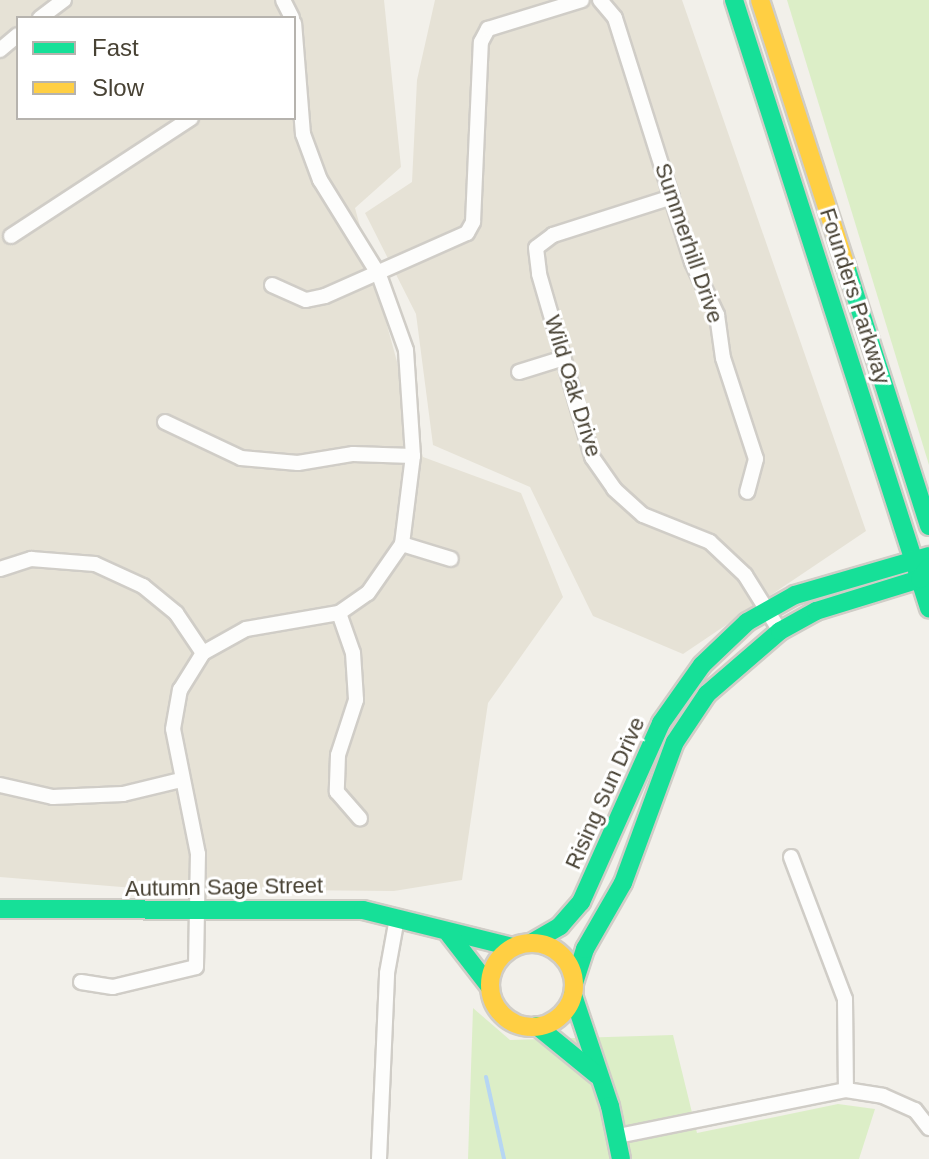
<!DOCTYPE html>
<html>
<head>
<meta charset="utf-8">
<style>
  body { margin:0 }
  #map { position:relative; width:929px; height:1159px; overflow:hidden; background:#f2f0ea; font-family:Arial,sans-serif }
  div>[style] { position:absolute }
  .residential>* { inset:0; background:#e6e2d6 }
  .green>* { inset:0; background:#dceec7 }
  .stream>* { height:4px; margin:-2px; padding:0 2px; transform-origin:2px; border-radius:2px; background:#b6d6f3 }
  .roads { filter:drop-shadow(2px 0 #d0cdc7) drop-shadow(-2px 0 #d0cdc7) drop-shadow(0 2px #d0cdc7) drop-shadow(0 -2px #d0cdc7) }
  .street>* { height:14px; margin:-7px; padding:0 7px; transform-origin:7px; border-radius:7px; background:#fdfdfc }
  .fast>* { height:18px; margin:-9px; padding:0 9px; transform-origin:9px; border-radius:9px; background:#16e098 }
  .slow>* { height:18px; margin:-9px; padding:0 9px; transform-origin:9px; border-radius:9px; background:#ffcf43 }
  .slow>.ring { margin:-9px; padding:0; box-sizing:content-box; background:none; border:18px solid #ffcf43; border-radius:50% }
  span { translate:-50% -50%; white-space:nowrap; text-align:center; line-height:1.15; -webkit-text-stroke:6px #fff; paint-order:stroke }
  .street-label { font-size:22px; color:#484234 }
  .legend { position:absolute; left:16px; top:16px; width:280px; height:104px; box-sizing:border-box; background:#fff; border:2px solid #b6b3ae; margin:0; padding:10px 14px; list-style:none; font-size:24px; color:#484234 }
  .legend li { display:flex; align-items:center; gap:16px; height:40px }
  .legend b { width:40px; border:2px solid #b6b3ae }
</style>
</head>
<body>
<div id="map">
  <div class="residential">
    <i style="clip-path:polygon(evenodd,0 0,384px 0,401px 167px,355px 208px,423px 457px,521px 493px,563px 597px,488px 703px,462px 880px,394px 891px,146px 889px,0 877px,0 0,18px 18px,294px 18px,294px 118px,18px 118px,18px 18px)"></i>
    <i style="clip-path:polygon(435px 0,682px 0,866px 531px,683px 654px,593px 616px,530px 487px,433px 445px,416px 314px,365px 213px,412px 182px,417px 80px)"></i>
  </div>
  <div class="green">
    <i style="clip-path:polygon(787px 0,929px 0,929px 465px)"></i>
    <i style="clip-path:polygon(473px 1008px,510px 1040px,673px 1035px,697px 1133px,838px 1104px,875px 1109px,859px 1159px,468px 1159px)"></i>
  </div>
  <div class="stream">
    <i style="left:486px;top:1077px;width:84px;rotate:77.6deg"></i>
  </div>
  <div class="roads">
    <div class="street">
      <i style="left:283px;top:0;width:20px;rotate:63deg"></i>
      <i style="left:600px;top:0;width:23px;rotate:50deg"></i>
      <i style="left:615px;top:18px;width:256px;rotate:72.5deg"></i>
      <i style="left:692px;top:262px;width:59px;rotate:64.7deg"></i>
      <i style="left:717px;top:315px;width:43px;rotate:82.1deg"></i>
      <i style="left:723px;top:358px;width:106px;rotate:71.9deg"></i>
      <i style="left:756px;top:459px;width:34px;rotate:105deg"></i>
      <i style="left:40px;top:18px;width:30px;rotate:-37deg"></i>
      <i style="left:0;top:50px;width:23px;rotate:-40deg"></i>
      <i style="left:672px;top:197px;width:125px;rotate:162.3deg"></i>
      <i style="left:553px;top:235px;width:21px;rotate:143deg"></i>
      <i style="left:536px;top:248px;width:26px;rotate:83deg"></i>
      <i style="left:539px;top:274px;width:191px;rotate:73.8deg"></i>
      <i style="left:592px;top:457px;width:39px;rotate:55deg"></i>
      <i style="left:614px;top:489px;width:39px;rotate:42deg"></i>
      <i style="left:643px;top:515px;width:72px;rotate:21.9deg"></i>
      <i style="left:710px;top:542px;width:48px;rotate:43.3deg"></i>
      <i style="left:745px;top:575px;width:66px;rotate:58deg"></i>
      <i style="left:11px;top:236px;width:215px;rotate:-33.2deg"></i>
      <i style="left:272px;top:285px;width:37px;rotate:24deg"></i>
      <i style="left:306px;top:300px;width:19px;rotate:-12deg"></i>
      <i style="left:325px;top:296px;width:155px;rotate:-23.9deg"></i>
      <i style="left:467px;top:233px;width:13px;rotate:-61deg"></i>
      <i style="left:473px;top:222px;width:180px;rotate:-87.5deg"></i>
      <i style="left:481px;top:42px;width:15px;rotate:-62deg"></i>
      <i style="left:488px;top:29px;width:98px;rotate:-17.1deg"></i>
      <i style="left:519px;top:372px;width:47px;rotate:-17.3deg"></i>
      <i style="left:165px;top:422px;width:84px;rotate:25.3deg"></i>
      <i style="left:241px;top:458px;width:57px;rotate:5deg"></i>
      <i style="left:298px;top:463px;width:56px;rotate:-9.3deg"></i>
      <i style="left:353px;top:454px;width:60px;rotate:1.9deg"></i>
      <i style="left:402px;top:544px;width:51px;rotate:17deg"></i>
      <i style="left:0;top:569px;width:33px;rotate:-18deg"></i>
      <i style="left:31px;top:559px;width:64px;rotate:4.5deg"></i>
      <i style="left:95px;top:564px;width:53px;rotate:24.6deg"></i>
      <i style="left:143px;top:586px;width:43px;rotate:39.3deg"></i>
      <i style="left:176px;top:613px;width:48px;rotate:56deg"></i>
      <i style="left:339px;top:613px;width:42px;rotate:70.7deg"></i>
      <i style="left:353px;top:653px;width:47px;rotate:86.3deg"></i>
      <i style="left:356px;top:700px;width:58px;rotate:108.1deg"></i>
      <i style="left:338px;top:755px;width:37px;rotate:92deg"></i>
      <i style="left:337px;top:792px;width:35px;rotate:49deg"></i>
      <i style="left:0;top:785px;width:54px;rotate:12.8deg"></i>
      <i style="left:53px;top:797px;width:70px;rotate:-2.5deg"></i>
      <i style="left:123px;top:794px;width:60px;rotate:-13.6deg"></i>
      <i style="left:791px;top:857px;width:152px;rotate:69.2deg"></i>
      <i style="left:845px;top:999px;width:91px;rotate:89.4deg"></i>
      <i style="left:81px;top:982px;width:32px;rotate:9deg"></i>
      <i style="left:113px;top:987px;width:85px;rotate:-13.5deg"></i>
      <i style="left:196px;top:967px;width:113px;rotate:-89deg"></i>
      <i style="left:198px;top:854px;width:127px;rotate:-101.3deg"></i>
      <i style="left:173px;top:729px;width:40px;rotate:-80deg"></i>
      <i style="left:180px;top:690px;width:44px;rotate:-58.1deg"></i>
      <i style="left:203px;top:653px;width:49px;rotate:-29.2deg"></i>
      <i style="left:246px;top:629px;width:94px;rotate:-9.8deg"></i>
      <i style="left:339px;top:613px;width:35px;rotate:-35deg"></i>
      <i style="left:368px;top:593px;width:60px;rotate:-55.2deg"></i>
      <i style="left:402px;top:544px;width:89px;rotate:-82.9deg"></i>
      <i style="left:413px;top:456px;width:106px;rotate:-93.8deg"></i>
      <i style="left:406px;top:350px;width:80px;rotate:-109.8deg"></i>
      <i style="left:379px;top:275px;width:112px;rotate:-121.8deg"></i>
      <i style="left:320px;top:180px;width:49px;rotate:-110.3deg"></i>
      <i style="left:303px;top:134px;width:111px;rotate:-94.6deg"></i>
      <i style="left:618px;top:1136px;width:233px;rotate:-11.4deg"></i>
      <i style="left:846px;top:1090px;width:37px;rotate:9deg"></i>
      <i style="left:883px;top:1096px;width:35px;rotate:24deg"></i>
      <i style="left:915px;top:1110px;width:23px;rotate:52deg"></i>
      <i style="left:379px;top:1159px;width:186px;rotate:-87.5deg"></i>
      <i style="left:387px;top:973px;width:56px;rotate:-79.7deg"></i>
    </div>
    <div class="fast">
      <i style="left:734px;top:0;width:639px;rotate:72.22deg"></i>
      <i style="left:846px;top:266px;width:273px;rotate:72.3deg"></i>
      <i style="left:0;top:909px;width:363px;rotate:0.2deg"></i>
      <i style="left:363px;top:910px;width:154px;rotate:13.9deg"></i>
      <i style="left:449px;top:934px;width:67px;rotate:52.3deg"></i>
      <i style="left:531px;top:943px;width:34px;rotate:-30deg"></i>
      <i style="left:560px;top:926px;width:32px;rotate:-49deg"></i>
      <i style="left:581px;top:902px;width:196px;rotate:-65.9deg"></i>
      <i style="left:661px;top:723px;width:71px;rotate:-54.7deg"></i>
      <i style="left:702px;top:665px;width:62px;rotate:-43.7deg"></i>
      <i style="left:747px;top:622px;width:55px;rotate:-29.4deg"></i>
      <i style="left:795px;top:595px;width:140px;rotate:-16.2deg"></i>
      <i style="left:574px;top:983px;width:36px;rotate:-72deg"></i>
      <i style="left:585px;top:949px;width:76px;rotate:-60.1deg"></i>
      <i style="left:623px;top:883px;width:150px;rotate:-69.8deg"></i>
      <i style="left:675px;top:742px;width:58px;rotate:-56.3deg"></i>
      <i style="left:707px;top:694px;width:96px;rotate:-40.8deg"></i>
      <i style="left:780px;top:631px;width:41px;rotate:-29.1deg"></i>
      <i style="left:816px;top:611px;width:109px;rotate:-17.1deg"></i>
      <i style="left:920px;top:579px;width:14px;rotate:-54deg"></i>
      <i style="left:573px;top:995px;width:117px;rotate:71.6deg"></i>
      <i style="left:610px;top:1106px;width:54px;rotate:78.3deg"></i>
      <i style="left:537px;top:1026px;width:77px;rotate:39.2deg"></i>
    </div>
    <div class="slow">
      <i style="left:760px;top:0;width:280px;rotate:72.1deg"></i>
      <i class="ring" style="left:490px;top:943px;width:66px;height:66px"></i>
    </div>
  </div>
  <div class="street-label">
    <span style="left:689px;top:243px;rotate:71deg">Summerhill Drive</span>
    <span style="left:855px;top:296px;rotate:72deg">Founders Parkway</span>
    <span style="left:573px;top:386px;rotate:73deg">Wild Oak Drive</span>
    <span style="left:605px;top:793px;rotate:-66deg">Rising Sun Drive</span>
    <span style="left:224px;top:887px;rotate:-1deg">Autumn Sage Street</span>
  </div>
  <ul class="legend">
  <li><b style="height:10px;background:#16e098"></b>Fast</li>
  <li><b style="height:10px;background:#ffcf43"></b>Slow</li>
  </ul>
</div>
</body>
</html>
